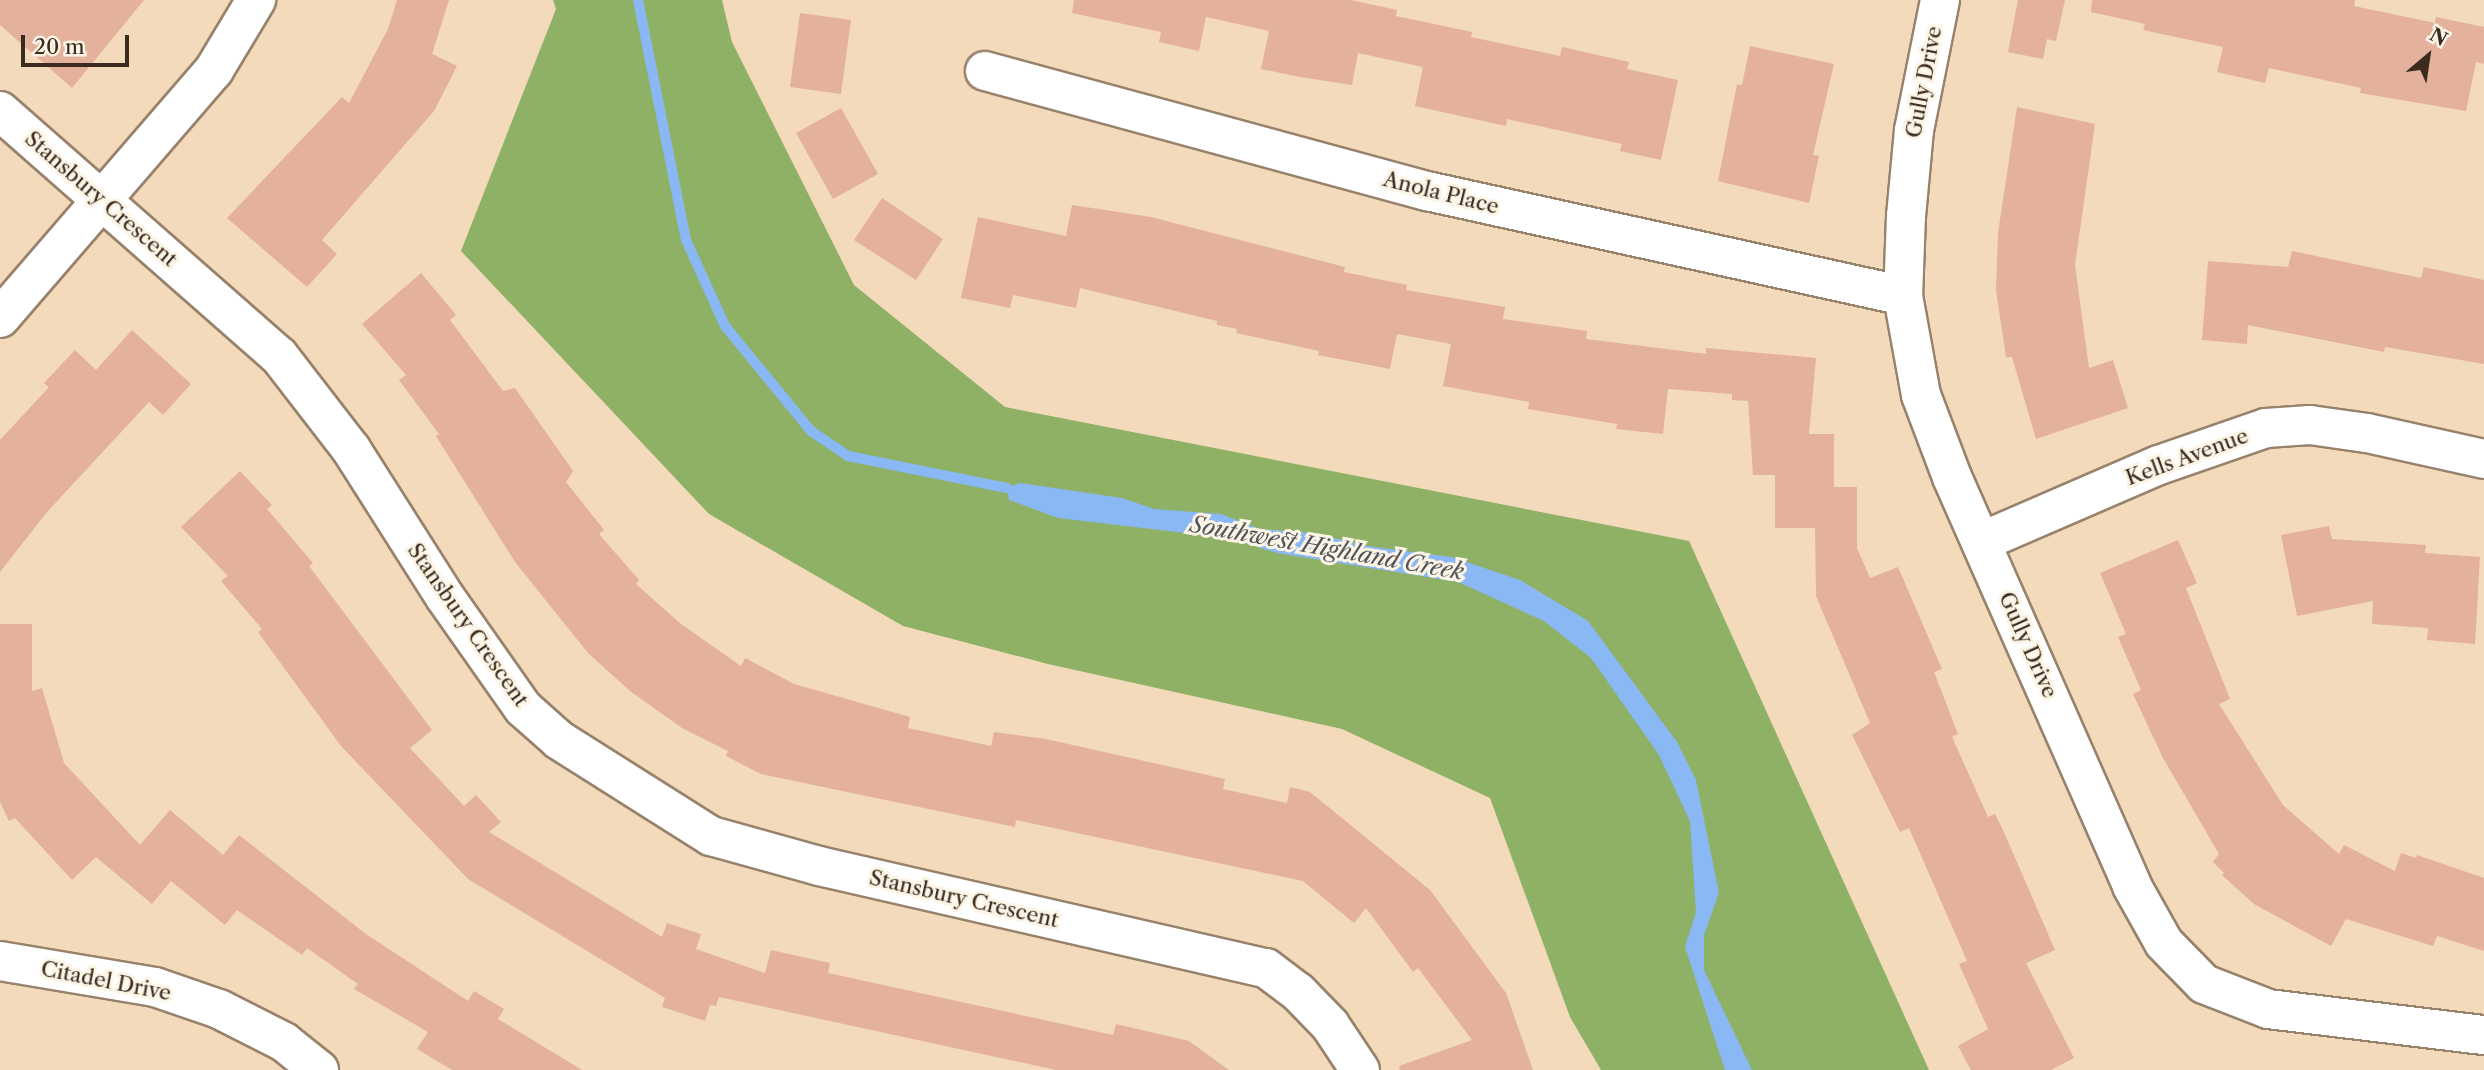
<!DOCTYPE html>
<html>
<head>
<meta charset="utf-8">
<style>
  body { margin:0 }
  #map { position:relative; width:2484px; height:1070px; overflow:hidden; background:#f3dabb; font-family:"Libre Caslon Text",serif }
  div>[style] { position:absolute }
  .forest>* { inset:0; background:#8eb166 }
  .water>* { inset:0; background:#89b8f4 }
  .stream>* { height:10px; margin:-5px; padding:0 5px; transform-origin:5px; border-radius:5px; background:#89b8f4 }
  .building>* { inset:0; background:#e3b19c }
  .roads { filter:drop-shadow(2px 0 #97826c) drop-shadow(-2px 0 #97826c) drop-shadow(0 2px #97826c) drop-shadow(0 -2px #97826c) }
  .minor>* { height:38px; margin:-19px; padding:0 19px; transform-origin:19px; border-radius:19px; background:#fff }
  span { translate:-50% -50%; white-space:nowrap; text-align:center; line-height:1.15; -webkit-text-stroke:6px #fcf5e5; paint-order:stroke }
  .street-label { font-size:21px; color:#3b2a1e }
  .water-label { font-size:23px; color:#52555e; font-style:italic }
  .north { position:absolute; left:2393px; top:21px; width:70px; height:70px; -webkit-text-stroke:5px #fcf5e5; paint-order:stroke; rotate:29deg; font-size:19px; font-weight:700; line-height:28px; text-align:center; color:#3b2a1e }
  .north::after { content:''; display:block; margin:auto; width:24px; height:32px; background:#3b2a1e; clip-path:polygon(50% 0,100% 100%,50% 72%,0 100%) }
  .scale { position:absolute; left:21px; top:35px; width:108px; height:32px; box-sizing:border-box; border:4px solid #3b2a1e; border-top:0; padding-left:9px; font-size:21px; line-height:24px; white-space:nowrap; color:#3b2a1e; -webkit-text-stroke:5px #fcf5e5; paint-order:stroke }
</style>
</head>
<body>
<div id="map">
  <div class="forest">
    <i style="clip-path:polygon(553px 0,722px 0,732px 42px,854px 285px,1005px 407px,1689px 541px,1929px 1070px,1601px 1070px,1570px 1017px,1490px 798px,1342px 729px,1048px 664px,903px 626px,709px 514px,461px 251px,556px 9px)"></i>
  </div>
  <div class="water">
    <i style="clip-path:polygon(1020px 483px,1122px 498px,1154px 509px,1221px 514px,1260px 529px,1312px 533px,1367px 546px,1452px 557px,1520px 580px,1588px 621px,1677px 742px,1696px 780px,1719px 893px,1704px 935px,1704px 970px,1752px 1070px,1725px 1070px,1685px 947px,1696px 912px,1690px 821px,1659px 755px,1591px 658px,1544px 621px,1458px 582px,1277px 553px,1228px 538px,1058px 518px,1009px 500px,1007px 488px)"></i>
  </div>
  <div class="stream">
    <i style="left:638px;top:0;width:245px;rotate:78.7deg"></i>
    <i style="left:686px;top:240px;width:94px;rotate:65.6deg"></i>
    <i style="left:725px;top:326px;width:136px;rotate:50.7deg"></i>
    <i style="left:811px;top:431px;width:45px;rotate:34deg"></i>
    <i style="left:848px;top:456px;width:162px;rotate:11.4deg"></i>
  </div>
  <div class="building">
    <i style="clip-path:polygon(0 0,144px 0,72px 88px,0 25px)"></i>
    <i style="clip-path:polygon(397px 0,449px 0,432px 54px,457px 66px,434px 111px,322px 240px,337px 254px,307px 287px,227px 218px,342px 97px,349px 103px,388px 29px)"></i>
    <i style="clip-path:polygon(1074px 0,1351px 0,1397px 10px,1396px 16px,1472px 32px,1471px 37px,1560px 56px,1562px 47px,1629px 62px,1627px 69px,1678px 80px,1661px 160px,1620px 151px,1622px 144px,1507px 119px,1506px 126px,1415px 106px,1423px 67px,1358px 53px,1352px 85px,1300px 77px,1261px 69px,1269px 31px,1206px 17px,1199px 51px,1159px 42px,1161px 32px,1072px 13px)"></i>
    <i style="clip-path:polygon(2018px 0,2065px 0,2056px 41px,2047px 39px,2043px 59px,2008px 52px)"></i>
    <i style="clip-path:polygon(2092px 0,2355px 0,2354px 6px,2435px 23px,2436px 17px,2484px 27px,2484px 64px,2476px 62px,2466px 111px,2360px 93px,2361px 88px,2269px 68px,2265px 83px,2217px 72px,2223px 47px,2143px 30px,2145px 24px,2091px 12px)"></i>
    <i style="clip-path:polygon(800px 13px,851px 20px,841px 94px,790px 87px)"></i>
    <i style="clip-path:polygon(1750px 46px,1834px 64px,1813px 155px,1819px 156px,1809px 203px,1718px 181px,1737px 84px,1742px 85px)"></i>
    <i style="clip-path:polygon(2017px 107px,2095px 124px,2075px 265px,2089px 368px,2113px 360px,2128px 408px,2036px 439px,2012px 357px,2006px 357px,1996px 290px,1998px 233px)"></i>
    <i style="clip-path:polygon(841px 108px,878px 174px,833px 199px,796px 133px)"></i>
    <i style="clip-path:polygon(882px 198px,943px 239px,916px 280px,854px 240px)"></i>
    <i style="clip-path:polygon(1072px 205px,1151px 217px,1345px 267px,1344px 272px,1407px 285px,1406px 290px,1505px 307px,1503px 319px,1587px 331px,1586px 339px,1706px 354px,1706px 348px,1816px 358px,1809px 434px,1834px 434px,1834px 487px,1857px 487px,1857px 548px,1870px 578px,1898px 567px,1942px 669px,1934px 672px,1958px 734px,1952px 737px,1988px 817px,1995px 814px,2003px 830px,2055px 950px,2026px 963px,2074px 1058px,2051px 1070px,1971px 1070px,1958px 1046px,1988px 1029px,1959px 964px,1967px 961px,1909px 828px,1900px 832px,1852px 735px,1870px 723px,1816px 596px,1815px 528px,1775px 528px,1775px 475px,1753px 475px,1748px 401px,1732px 400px,1732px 394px,1668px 389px,1663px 434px,1616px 429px,1617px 424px,1528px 409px,1529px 402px,1443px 386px,1451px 344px,1397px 334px,1390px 369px,1318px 355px,1319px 351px,1236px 333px,1237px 329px,1217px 325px,1217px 321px,1080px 288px,1076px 308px,1013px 295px,1010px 308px,961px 298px,978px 217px,1066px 236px)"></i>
    <i style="clip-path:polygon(2292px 251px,2421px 278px,2424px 267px,2484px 280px,2484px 364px,2385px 347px,2384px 352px,2248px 325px,2247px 344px,2202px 340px,2208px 261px,2288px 267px)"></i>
    <i style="clip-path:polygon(421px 273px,456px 315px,450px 320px,503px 391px,515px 388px,573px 471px,566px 482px,604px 530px,599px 534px,639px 580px,636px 584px,681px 624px,741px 666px,745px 658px,794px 684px,910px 717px,908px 728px,991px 746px,994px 732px,1046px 739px,1225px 779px,1223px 789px,1287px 803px,1290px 787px,1310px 792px,1430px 890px,1506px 993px,1533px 1070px,1400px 1070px,1399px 1066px,1472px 1040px,1418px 968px,1413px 972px,1366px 908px,1354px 923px,1303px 881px,1016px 820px,1015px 827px,761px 774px,726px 756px,728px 751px,682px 728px,630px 691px,588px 653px,515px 562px,436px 436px,439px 434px,399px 380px,406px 375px,362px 324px)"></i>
    <i style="clip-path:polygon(132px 330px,191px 384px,163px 415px,149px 402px,47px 512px,0 572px,0 440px,49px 387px,44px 383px,75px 350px,96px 370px)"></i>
    <i style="clip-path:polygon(240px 471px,272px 505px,267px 509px,313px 563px,309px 566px,432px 730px,410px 748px,464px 806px,476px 795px,501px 822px,489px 832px,662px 937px,667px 923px,701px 934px,696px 949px,765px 973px,771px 950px,830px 963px,828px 973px,1113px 1035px,1116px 1024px,1189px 1041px,1229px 1070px,1056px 1070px,719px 997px,716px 1006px,710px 1005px,705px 1021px,662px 1007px,665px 998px,468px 879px,341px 746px,258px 632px,262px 629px,221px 581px,228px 576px,181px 527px)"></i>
    <i style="clip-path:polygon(2329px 526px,2332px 539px,2426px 545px,2425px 553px,2480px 557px,2475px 644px,2427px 640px,2428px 628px,2372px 624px,2373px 601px,2297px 616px,2281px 535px)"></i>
    <i style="clip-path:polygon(2178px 540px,2197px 583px,2186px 588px,2230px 699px,2219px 704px,2283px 805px,2339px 854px,2344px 845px,2395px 871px,2401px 853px,2416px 858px,2417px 855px,2484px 878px,2484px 951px,2437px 936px,2433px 946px,2346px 919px,2331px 946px,2254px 904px,2222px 875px,2224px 873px,2213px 862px,2219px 854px,2163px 758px,2133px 694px,2141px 690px,2118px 637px,2126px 634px,2100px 573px)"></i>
    <i style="clip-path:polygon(0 624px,32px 624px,32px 691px,42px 688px,64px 763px,140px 845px,170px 810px,223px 855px,239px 835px,366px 934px,468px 1001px,474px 991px,504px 1009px,498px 1019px,582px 1070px,452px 1070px,417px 1049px,428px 1032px,354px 989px,358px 984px,307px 948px,302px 955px,237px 910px,225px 925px,171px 881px,152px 904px,96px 857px,72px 880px,15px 818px,9px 821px,0 802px)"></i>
  </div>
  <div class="roads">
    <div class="minor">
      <i style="left:1940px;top:0;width:133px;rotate:101.3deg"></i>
      <i style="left:1914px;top:130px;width:86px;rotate:95.3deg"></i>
      <i style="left:1906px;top:216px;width:80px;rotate:92.1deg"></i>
      <i style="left:1903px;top:296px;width:101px;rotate:79.7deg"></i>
      <i style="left:1921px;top:395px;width:88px;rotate:69.3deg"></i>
      <i style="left:1952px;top:477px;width:447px;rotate:66.2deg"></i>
      <i style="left:2132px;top:886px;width:65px;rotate:60.7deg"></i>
      <i style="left:2164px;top:943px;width:57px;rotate:45.7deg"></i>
      <i style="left:2204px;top:984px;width:69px;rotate:21.3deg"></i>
      <i style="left:2268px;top:1009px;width:218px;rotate:6.9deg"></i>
      <i style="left:985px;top:71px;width:458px;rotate:15.2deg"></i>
      <i style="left:1427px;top:191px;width:487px;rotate:12.4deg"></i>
      <i style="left:0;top:111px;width:371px;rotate:41.3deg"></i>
      <i style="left:279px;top:356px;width:118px;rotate:52.3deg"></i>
      <i style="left:351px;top:449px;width:175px;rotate:57.6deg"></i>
      <i style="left:445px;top:597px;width:136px;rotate:54.9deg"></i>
      <i style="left:523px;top:708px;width:48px;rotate:41.6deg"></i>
      <i style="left:559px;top:740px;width:180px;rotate:32.3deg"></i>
      <i style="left:711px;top:836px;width:112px;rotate:15.5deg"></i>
      <i style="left:819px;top:866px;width:458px;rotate:12.9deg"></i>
      <i style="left:1266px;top:968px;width:40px;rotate:37deg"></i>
      <i style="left:1298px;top:992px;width:46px;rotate:45.9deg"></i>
      <i style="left:1330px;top:1025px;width:54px;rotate:56.3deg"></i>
      <i style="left:0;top:318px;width:328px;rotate:-49.2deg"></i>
      <i style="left:214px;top:70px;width:82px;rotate:-59deg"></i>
      <i style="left:1983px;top:541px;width:192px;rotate:-23.4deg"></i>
      <i style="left:2159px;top:465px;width:113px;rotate:-19.1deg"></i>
      <i style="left:2266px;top:428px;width:44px;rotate:-3.9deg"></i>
      <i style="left:2310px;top:425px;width:58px;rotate:8deg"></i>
      <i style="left:2367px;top:433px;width:120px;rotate:12.5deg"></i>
      <i style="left:0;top:961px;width:157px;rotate:9.5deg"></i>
      <i style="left:155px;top:987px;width:68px;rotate:19deg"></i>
      <i style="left:219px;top:1009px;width:73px;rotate:26.9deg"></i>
      <i style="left:284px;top:1042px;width:45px;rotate:38.7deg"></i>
    </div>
  </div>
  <div class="street-label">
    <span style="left:1924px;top:82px;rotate:-79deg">Gully Drive</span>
    <span style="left:1441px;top:193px;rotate:14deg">Anola Place</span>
    <span style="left:101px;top:199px;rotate:41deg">Stansbury Crescent</span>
    <span style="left:2187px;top:457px;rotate:-20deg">Kells Avenue</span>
    <span style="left:468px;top:625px;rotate:55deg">Stansbury Crescent</span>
    <span style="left:2028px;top:645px;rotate:66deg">Gully Drive</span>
    <span style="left:964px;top:899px;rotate:13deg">Stansbury Crescent</span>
    <span style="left:106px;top:981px;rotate:11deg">Citadel Drive</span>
  </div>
  <div class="water-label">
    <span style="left:1327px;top:548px;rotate:10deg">Southwest Highland Creek</span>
  </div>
  <div class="north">N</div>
  <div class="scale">20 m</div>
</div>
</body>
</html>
